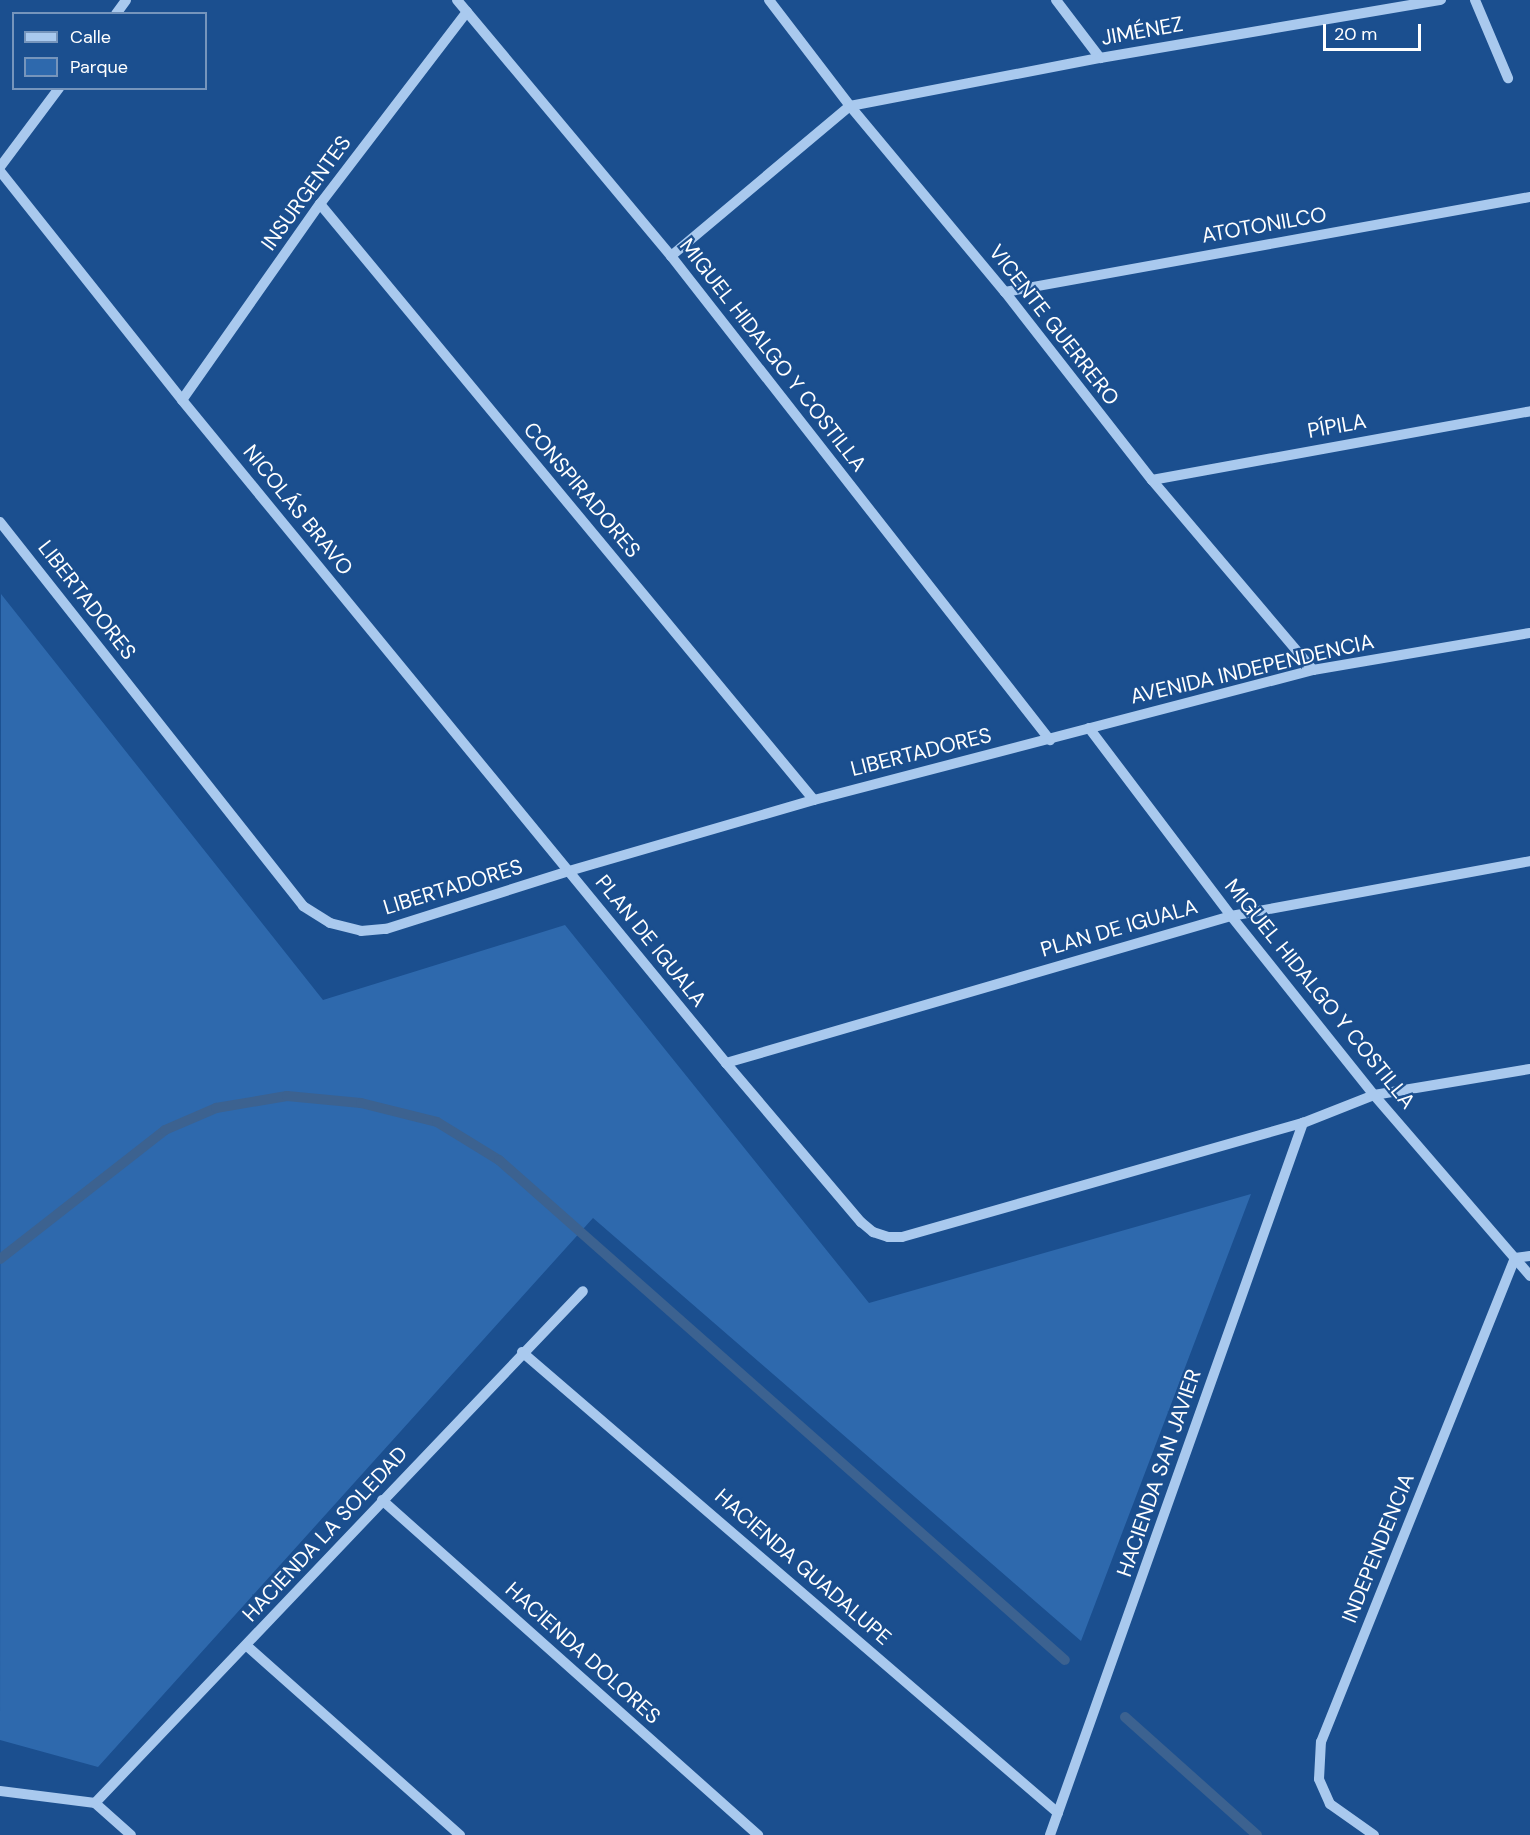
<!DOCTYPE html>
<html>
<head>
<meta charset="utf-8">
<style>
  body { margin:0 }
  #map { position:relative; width:1530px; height:1835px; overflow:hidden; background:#1b4f8f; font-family:"DM Sans",sans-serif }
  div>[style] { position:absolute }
  .green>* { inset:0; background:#2e69ad }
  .stream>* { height:10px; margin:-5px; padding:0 5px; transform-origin:5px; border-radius:5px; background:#3c6290 }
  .minor>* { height:10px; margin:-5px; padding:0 5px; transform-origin:5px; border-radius:5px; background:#a9c9ee }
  span { translate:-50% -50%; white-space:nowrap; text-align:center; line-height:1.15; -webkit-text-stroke:4.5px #1b4f8f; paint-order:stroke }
  .street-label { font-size:21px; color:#fff }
  .legend { position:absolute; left:12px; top:12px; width:195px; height:78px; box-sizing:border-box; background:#1b4f8f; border:2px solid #7695bc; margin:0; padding:8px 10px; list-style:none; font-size:18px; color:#fff }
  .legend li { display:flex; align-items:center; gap:12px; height:30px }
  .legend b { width:30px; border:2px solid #7695bc }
  .scale { position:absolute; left:1323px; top:24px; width:98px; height:27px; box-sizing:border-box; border:3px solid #fff; border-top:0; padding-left:8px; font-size:18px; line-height:21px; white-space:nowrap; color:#fff; -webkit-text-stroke:4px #1b4f8f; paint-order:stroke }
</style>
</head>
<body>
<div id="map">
  <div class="green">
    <i style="clip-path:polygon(1px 594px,323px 1000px,565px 925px,869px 1303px,1251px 1194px,1081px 1641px,593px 1218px,98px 1767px,0 1740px)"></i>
  </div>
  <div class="stream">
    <i style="left:0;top:1259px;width:209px;rotate:-38deg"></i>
    <i style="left:165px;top:1130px;width:56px;rotate:-23.3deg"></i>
    <i style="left:216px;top:1108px;width:72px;rotate:-9.6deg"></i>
    <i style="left:287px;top:1096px;width:74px;rotate:5.4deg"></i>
    <i style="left:361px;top:1103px;width:78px;rotate:14deg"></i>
    <i style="left:437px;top:1122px;width:73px;rotate:31.5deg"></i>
    <i style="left:499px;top:1160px;width:755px;rotate:41.46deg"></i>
    <i style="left:1125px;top:1717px;width:177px;rotate:41.8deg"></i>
  </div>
  <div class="minor">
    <i style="left:457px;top:0;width:334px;rotate:50.1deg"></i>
    <i style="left:671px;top:256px;width:615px;rotate:51.94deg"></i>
    <i style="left:769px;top:0;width:133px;rotate:52.6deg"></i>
    <i style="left:850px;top:106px;width:242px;rotate:50.2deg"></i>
    <i style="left:1005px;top:292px;width:239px;rotate:52deg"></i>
    <i style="left:1152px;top:480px;width:249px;rotate:49.7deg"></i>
    <i style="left:1056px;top:0;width:73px;rotate:52.8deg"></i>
    <i style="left:1475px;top:0;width:85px;rotate:67.1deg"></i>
    <i style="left:116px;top:14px;width:17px;rotate:-54deg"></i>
    <i style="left:0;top:167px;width:99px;rotate:-53.2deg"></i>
    <i style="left:0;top:171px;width:293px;rotate:51.5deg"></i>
    <i style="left:182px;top:400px;width:858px;rotate:50.63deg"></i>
    <i style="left:726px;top:1063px;width:209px;rotate:49.7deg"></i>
    <i style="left:861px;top:1222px;width:16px;rotate:40deg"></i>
    <i style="left:873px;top:1232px;width:16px;rotate:18deg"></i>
    <i style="left:888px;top:1237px;width:14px"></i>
    <i style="left:902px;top:1237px;width:417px;rotate:-15.9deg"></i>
    <i style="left:1303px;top:1123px;width:76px;rotate:-21.5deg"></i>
    <i style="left:1374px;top:1095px;width:158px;rotate:-9.5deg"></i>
    <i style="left:320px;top:204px;width:774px;rotate:50.35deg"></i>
    <i style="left:671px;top:256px;width:234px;rotate:-40deg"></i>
    <i style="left:850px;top:106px;width:255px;rotate:-10.9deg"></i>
    <i style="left:1100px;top:58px;width:346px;rotate:-9.7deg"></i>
    <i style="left:1005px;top:292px;width:534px;rotate:-10.26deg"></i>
    <i style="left:182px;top:400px;width:240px;rotate:-54.9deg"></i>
    <i style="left:320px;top:204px;width:242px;rotate:-52.6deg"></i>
    <i style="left:1152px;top:480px;width:384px;rotate:-10.3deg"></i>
    <i style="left:0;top:522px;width:489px;rotate:51.7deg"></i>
    <i style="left:303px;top:906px;width:32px;rotate:32deg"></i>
    <i style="left:330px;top:923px;width:32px;rotate:14deg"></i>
    <i style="left:361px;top:931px;width:25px;rotate:-5deg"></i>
    <i style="left:386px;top:929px;width:192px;rotate:-17.6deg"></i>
    <i style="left:569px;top:871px;width:255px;rotate:-16.2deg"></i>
    <i style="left:814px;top:800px;width:516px;rotate:-14.6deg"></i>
    <i style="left:1313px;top:670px;width:220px;rotate:-9.7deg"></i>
    <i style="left:1089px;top:728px;width:236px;rotate:52.9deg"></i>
    <i style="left:1231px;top:916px;width:229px;rotate:51.4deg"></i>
    <i style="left:1374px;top:1095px;width:239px;rotate:49.2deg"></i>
    <i style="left:726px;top:1063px;width:526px;rotate:-16.23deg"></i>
    <i style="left:1231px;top:916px;width:304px;rotate:-10.4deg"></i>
    <i style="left:522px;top:1352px;width:707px;rotate:40.7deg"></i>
    <i style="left:382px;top:1500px;width:504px;rotate:41.7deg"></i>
    <i style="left:247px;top:1646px;width:285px;rotate:41.6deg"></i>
    <i style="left:0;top:1791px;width:96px;rotate:7.2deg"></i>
    <i style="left:95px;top:1803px;width:48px;rotate:41.6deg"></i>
    <i style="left:95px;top:1803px;width:707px;rotate:-46.37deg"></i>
    <i style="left:1050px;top:1835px;width:756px;rotate:-70.44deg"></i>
    <i style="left:1374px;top:1835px;width:54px;rotate:-144.8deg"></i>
    <i style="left:1330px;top:1804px;width:27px;rotate:-114deg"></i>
    <i style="left:1319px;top:1779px;width:37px;rotate:-87deg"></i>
    <i style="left:1321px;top:1742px;width:521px;rotate:-68.16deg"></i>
    <i style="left:1515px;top:1258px;width:15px;rotate:-8deg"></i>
  </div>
  <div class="street-label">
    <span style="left:1142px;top:31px;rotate:-10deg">JIMÉNEZ</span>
    <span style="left:306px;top:193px;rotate:-54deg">INSURGENTES</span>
    <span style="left:1264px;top:225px;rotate:-10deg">ATOTONILCO</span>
    <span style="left:1054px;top:325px;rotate:52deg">VICENTE GUERRERO</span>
    <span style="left:773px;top:355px;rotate:52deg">MIGUEL HIDALGO Y COSTILLA</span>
    <span style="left:1337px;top:426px;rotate:-10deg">PÍPILA</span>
    <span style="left:582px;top:490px;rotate:50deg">CONSPIRADORES</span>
    <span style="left:298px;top:510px;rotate:51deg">NICOLÁS BRAVO</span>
    <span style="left:87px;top:600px;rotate:52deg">LIBERTADORES</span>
    <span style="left:1252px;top:669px;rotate:-13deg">AVENIDA INDEPENDENCIA</span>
    <span style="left:921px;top:752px;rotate:-14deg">LIBERTADORES</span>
    <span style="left:453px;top:887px;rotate:-17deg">LIBERTADORES</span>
    <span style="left:1119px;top:928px;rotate:-16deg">PLAN DE IGUALA</span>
    <span style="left:651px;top:941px;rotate:51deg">PLAN DE IGUALA</span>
    <span style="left:1320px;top:994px;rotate:51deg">MIGUEL HIDALGO Y COSTILLA</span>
    <span style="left:1159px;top:1473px;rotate:-71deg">HACIENDA SAN JAVIER</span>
    <span style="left:325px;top:1534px;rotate:-47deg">HACIENDA LA SOLEDAD</span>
    <span style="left:1378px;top:1548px;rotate:-68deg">INDEPENDENCIA</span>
    <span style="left:803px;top:1567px;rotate:41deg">HACIENDA GUADALUPE</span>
    <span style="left:583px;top:1653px;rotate:42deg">HACIENDA DOLORES</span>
  </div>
  <ul class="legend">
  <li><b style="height:8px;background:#a9c9ee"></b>Calle</li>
  <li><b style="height:16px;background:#2e69ad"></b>Parque</li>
  </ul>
  <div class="scale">20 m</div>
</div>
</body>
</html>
